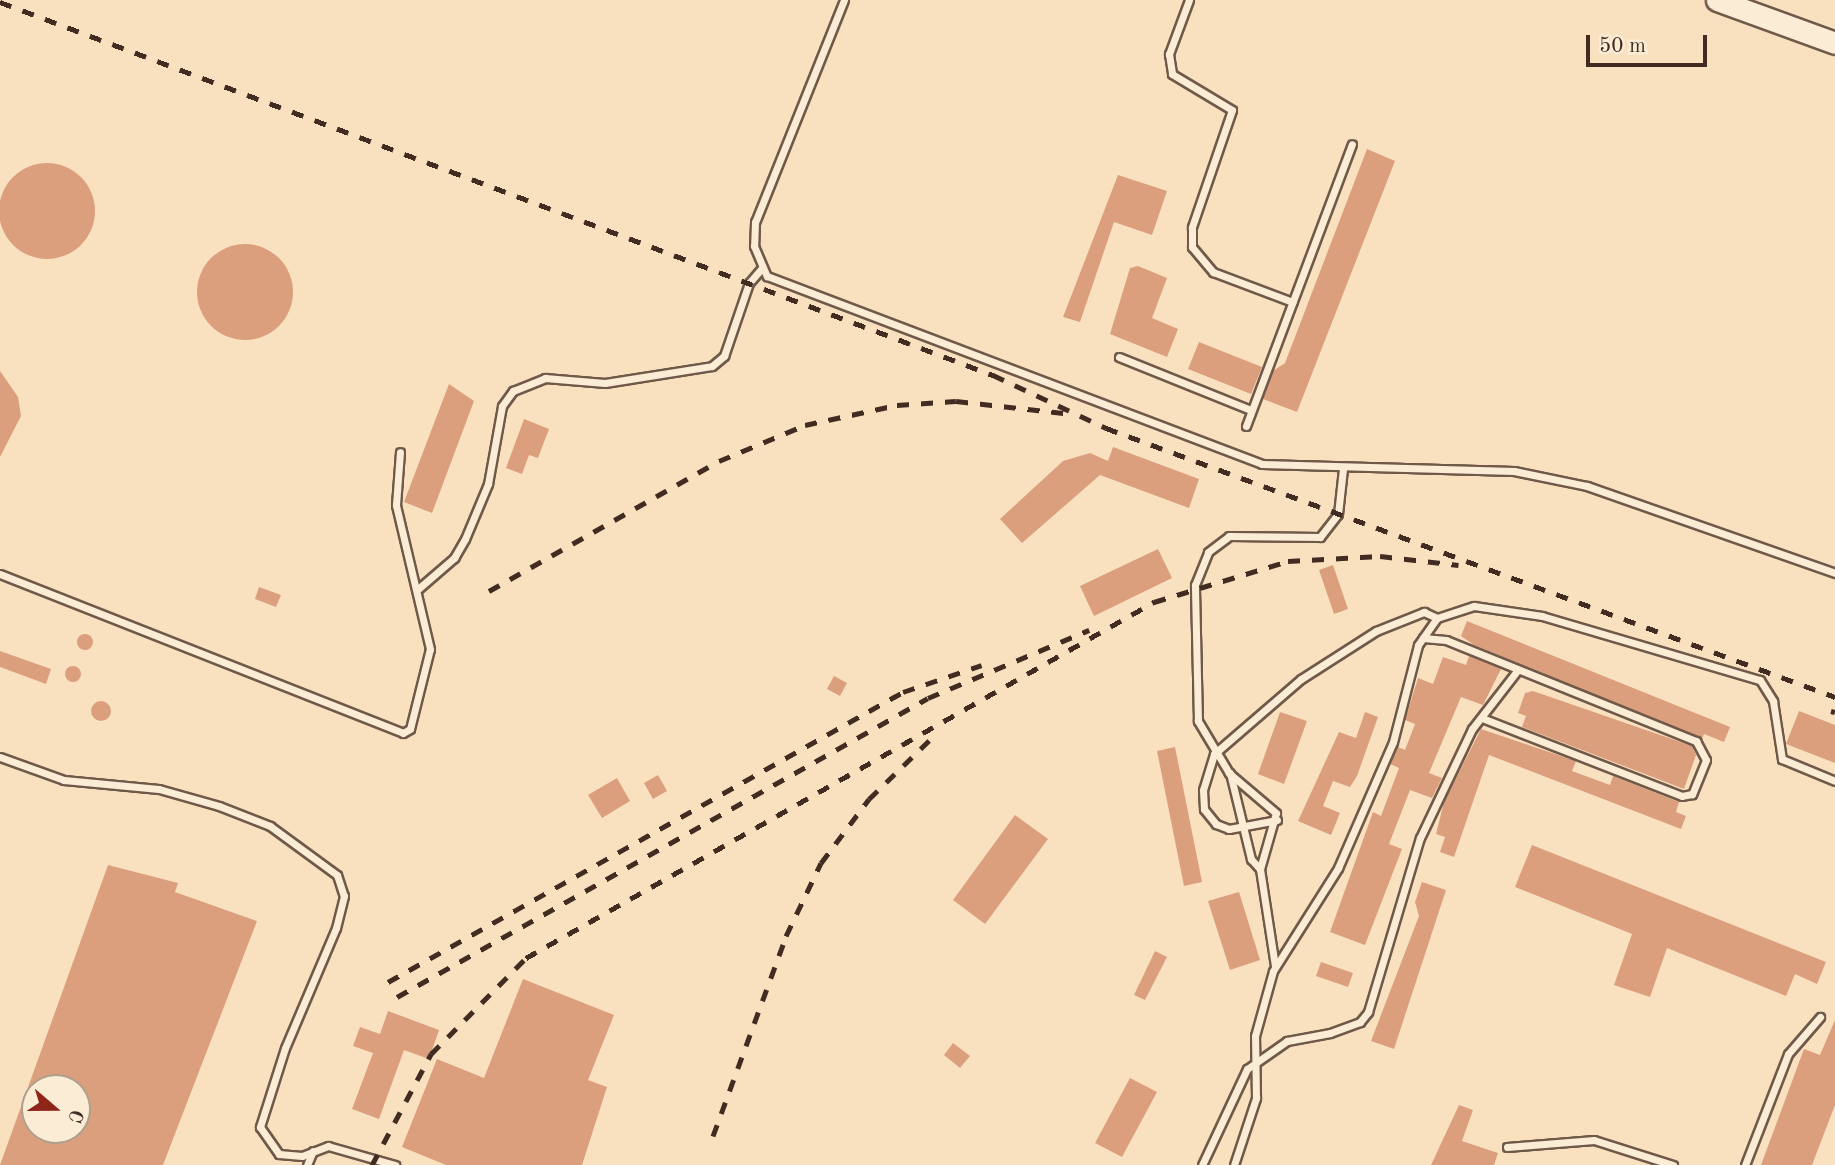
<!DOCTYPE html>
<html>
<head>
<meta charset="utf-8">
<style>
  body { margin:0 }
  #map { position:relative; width:1835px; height:1165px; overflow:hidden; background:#f9e1c0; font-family:"Old Standard TT",serif }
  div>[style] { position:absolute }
  .building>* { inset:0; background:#db9f7e }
  .round { border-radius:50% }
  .roads { filter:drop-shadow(2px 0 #705949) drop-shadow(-2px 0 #705949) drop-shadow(0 2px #705949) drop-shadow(0 -2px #705949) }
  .lane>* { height:7px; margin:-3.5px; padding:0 3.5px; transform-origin:3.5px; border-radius:3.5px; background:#fbecd6 }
  .secondary>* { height:21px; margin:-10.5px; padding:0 10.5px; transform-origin:10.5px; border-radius:10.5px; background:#fbecd6 }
  .rail>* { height:5px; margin-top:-2.5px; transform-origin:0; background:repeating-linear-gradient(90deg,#422c21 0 12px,transparent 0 24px) }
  span { translate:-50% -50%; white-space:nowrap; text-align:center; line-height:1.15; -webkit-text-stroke:6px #fbecd6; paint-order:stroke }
  .north { position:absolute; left:21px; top:1074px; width:70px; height:70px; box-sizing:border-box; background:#fbecd6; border:2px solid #b19f8e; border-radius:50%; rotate:110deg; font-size:19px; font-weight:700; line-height:28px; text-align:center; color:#422c21 }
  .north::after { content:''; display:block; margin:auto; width:24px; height:32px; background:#8f2418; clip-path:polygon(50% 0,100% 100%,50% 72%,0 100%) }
  .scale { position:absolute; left:1586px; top:35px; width:121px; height:32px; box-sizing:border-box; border:4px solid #422c21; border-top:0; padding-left:9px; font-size:21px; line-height:24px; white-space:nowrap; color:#422c21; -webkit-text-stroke:5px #fbecd6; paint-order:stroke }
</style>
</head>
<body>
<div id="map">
  <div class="building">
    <i style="clip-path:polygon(1367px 149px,1395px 161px,1297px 412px,1263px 399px,1273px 371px,1285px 363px)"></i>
    <i class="round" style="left:-1px;top:163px;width:96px;height:96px"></i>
    <i style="clip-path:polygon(1118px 175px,1167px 191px,1152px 235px,1114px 222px,1080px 322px,1063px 317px)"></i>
    <i class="round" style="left:197px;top:244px;width:96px;height:96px"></i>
    <i style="clip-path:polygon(1138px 266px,1167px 278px,1152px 318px,1178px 329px,1167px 357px,1110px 334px,1130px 268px)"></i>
    <i style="clip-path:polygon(1199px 342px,1262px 367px,1251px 394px,1188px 369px)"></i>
    <i style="clip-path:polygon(0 371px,18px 397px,21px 416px,0 457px)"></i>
    <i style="clip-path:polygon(449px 384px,474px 401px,432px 513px,404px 502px)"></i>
    <i style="clip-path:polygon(524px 419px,549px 429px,538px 458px,529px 455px,522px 474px,506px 468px)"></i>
    <i style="clip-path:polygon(1113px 447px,1199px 479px,1189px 508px,1100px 475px,1022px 543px,1000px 519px,1063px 461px,1090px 453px,1108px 461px)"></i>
    <i style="clip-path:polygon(1158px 549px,1172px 578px,1094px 616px,1080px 586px)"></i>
    <i style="clip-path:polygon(1333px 565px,1348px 609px,1334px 614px,1319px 570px)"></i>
    <i style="clip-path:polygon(259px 587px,281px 595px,276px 607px,255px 599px)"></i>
    <i style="clip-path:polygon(1467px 621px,1730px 727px,1724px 742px,1704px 734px,1702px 739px,1474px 645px,1461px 636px)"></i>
    <i class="round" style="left:77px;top:634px;width:16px;height:16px"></i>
    <i style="clip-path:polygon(0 651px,51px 669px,46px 684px,0 667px)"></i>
    <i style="clip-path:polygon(1469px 656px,1501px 669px,1483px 705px,1461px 697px,1429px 773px,1442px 778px,1432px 798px,1410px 790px,1389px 844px,1402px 849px,1365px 945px,1330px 932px,1373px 812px,1381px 816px,1399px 768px,1390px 764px,1398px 747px,1405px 750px,1415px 724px,1405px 720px,1418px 678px,1433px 684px,1443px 657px,1466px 665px)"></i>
    <i class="round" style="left:65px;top:666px;width:16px;height:16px"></i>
    <i style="clip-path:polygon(834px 676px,847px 683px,840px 696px,827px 689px)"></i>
    <i style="clip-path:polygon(1533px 691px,1692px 746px,1696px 755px,1684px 789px,1522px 727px,1526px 716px,1518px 713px,1525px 693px)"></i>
    <i class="round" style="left:91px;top:701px;width:20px;height:20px"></i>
    <i style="clip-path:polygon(1799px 711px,1835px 725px,1835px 763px,1786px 744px)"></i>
    <i style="clip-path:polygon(1280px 712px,1307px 721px,1284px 784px,1258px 774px)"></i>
    <i style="clip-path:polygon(1365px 712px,1378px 717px,1357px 776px,1350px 787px,1333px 781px,1323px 806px,1340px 813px,1331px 835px,1298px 821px,1339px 732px,1356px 738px)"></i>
    <i style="clip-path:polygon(1481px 729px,1576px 761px,1572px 771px,1610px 785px,1613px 776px,1679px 802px,1676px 812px,1686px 816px,1681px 829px,1489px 755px,1454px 857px,1440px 852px,1445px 837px,1436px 834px,1444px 802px)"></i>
    <i style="clip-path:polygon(1175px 747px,1202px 882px,1184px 886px,1157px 751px)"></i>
    <i style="clip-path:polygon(658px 775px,667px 791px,653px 799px,644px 783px)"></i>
    <i style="clip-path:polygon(617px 778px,630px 801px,602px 818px,588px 795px)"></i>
    <i style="clip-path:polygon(1015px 815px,1048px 839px,985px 924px,953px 900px)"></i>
    <i style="clip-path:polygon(1532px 845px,1826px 962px,1817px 984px,1795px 974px,1786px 996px,1667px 948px,1650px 997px,1614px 985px,1632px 934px,1515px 887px)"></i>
    <i style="clip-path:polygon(evenodd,108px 865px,178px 883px,175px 892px,257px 921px,163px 1165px,0 1165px,108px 865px,35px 1088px,77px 1088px,77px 1130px,35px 1130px,35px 1088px)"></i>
    <i style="clip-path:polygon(1422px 882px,1446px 890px,1394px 1049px,1371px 1041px,1419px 916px,1415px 902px)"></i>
    <i style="clip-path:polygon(1239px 892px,1260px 960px,1230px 970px,1208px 901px)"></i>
    <i style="clip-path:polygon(1155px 951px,1167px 957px,1145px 1000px,1134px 995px)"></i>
    <i style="clip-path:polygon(1321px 962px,1353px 973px,1348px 987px,1316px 976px)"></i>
    <i style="clip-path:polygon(523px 979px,614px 1015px,588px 1080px,607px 1087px,582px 1165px,446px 1165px,402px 1147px,437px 1059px,484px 1078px)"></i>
    <i style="clip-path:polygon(388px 1011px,439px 1030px,429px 1059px,404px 1050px,379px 1119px,352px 1109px,373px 1053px,353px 1046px,360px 1027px,380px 1034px)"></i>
    <i style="clip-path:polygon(1835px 1020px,1835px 1105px,1812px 1165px,1761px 1165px,1804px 1049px,1820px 1055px)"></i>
    <i style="clip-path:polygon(953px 1043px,970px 1056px,960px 1068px,944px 1055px)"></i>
    <i style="clip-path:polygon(1130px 1078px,1157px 1092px,1122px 1157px,1095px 1143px)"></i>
    <i style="clip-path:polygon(1459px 1105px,1473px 1110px,1462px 1141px,1498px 1153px,1494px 1165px,1431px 1165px)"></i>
  </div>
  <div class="roads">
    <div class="lane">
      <i style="left:844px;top:0;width:239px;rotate:111.8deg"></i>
      <i style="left:755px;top:222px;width:24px;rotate:92deg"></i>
      <i style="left:754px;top:246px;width:33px;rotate:67deg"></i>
      <i style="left:767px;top:276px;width:529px;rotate:20.8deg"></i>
      <i style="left:1262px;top:464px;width:252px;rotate:1.6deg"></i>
      <i style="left:1514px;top:471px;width:75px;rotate:11.6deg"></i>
      <i style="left:1587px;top:486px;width:263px;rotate:19.3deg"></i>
      <i style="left:1189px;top:0;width:58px;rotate:110.3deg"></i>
      <i style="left:1169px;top:54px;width:20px;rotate:81deg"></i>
      <i style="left:1172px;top:74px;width:70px;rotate:31deg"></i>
      <i style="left:1232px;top:110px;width:124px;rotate:108.9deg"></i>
      <i style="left:1192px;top:227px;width:20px;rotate:90deg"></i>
      <i style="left:1192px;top:247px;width:33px;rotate:50deg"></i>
      <i style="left:1213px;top:272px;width:85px;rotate:20.6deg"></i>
      <i style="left:1119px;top:357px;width:142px;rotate:21.9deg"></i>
      <i style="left:1246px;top:426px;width:301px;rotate:-69.4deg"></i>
      <i style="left:0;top:574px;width:433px;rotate:21.5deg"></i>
      <i style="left:403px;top:733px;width:8px;rotate:-30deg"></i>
      <i style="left:410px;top:729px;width:82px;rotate:-76deg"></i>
      <i style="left:430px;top:649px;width:148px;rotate:-103.3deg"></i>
      <i style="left:396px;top:505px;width:53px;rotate:-85.7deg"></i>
      <i style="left:418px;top:589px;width:48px;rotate:-40.7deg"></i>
      <i style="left:454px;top:558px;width:22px;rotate:-60deg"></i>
      <i style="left:465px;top:539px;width:60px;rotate:-67.3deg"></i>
      <i style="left:488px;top:484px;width:79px;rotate:-79.8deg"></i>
      <i style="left:502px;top:406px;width:19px;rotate:-54deg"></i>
      <i style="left:513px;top:391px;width:35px;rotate:-22deg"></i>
      <i style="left:545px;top:378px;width:60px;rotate:4.8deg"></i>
      <i style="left:605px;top:383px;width:108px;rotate:-9deg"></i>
      <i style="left:712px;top:366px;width:16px;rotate:-40deg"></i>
      <i style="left:724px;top:356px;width:77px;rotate:-71.1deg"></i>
      <i style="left:749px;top:283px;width:20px;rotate:-49deg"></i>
      <i style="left:1423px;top:638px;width:23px;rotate:5deg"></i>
      <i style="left:1446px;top:640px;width:270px;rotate:22deg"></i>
      <i style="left:1696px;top:741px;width:21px;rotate:62deg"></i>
      <i style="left:1706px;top:760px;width:37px;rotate:112deg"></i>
      <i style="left:1692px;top:794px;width:10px;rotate:169deg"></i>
      <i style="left:1682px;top:796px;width:212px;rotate:-158.7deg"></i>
      <i style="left:0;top:757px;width:68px;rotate:19.8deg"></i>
      <i style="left:64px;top:780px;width:95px;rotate:5.4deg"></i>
      <i style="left:159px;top:789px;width:62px;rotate:15.8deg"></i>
      <i style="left:219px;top:806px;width:55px;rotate:21.4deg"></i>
      <i style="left:270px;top:826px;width:83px;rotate:36.2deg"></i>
      <i style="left:337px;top:875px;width:22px;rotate:72deg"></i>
      <i style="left:344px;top:896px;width:33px;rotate:104deg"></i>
      <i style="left:336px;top:928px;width:130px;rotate:113deg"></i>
      <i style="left:285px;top:1048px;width:83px;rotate:107.6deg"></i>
      <i style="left:260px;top:1127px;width:33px;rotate:55deg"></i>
      <i style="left:279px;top:1154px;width:23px;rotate:5deg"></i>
      <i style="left:302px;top:1156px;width:28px;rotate:-21deg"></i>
      <i style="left:328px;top:1146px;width:70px;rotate:15.8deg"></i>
      <i style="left:1230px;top:773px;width:89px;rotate:76.3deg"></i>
      <i style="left:1251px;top:859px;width:13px;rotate:48deg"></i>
      <i style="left:1277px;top:820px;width:49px;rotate:169.4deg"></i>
      <i style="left:1229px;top:829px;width:14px;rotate:-159deg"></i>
      <i style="left:1216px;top:824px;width:19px;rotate:-129deg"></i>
      <i style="left:1204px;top:809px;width:19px;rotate:-93deg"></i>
      <i style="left:1203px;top:790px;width:38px;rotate:-73deg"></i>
      <i style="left:1214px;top:754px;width:115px;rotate:-40.8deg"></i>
      <i style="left:1301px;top:679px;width:89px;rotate:-32.6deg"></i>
      <i style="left:1376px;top:631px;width:52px;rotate:-21.6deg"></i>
      <i style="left:1424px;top:612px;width:14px;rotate:25deg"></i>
      <i style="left:1275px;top:966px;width:98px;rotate:-98.8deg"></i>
      <i style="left:1260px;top:869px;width:58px;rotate:-74.1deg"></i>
      <i style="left:1276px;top:813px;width:62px;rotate:-139.6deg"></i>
      <i style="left:1229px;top:773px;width:61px;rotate:-120.8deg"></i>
      <i style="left:1198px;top:721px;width:136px;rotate:-91.3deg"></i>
      <i style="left:1195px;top:585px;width:35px;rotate:-68deg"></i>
      <i style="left:1208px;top:552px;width:26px;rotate:-37deg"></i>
      <i style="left:1229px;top:536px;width:91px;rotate:0.6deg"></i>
      <i style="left:1320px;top:537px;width:29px;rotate:-52deg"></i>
      <i style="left:1338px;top:514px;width:45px;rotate:-83.7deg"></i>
      <i style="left:1507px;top:1147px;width:87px;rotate:-4.6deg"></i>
      <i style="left:1594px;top:1140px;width:83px;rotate:17.6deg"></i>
      <i style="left:307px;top:1165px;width:15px;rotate:-67deg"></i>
      <i style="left:1202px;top:1165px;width:106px;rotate:-64.9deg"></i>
      <i style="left:1247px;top:1069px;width:49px;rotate:-35deg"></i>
      <i style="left:1287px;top:1041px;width:44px;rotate:-10.5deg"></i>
      <i style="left:1330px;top:1033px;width:32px;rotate:-20deg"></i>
      <i style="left:1360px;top:1022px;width:13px;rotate:-51deg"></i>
      <i style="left:1368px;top:1012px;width:182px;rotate:-73.4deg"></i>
      <i style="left:1420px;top:838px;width:121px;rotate:-64.5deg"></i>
      <i style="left:1472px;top:729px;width:72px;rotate:-52.3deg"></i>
      <i style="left:1234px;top:1165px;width:71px;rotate:-71.8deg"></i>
      <i style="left:1256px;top:1098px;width:62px;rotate:-90.9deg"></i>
      <i style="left:1255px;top:1036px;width:67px;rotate:-74.5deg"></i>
      <i style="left:1273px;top:971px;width:122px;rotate:-57.7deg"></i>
      <i style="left:1338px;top:868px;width:137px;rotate:-66.4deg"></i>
      <i style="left:1393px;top:742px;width:100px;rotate:-75.5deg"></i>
      <i style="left:1418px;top:645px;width:33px;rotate:-55deg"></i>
      <i style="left:1437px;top:618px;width:39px;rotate:-18deg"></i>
      <i style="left:1474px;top:606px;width:69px;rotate:8.4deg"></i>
      <i style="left:1542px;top:616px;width:227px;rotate:16.4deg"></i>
      <i style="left:1760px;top:680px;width:25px;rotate:58deg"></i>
      <i style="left:1773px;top:701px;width:59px;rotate:81.2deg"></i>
      <i style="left:1782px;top:759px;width:57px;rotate:22.5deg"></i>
      <i style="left:1745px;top:1165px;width:119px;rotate:-68.8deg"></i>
      <i style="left:1788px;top:1054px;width:49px;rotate:-49.1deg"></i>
    </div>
    <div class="secondary">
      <i style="left:1717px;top:0;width:126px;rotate:20deg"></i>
    </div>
  </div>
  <div class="rail">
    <i style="left:0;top:2px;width:1061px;rotate:20.59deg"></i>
    <i style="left:993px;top:375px;width:125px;rotate:25.1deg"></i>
    <i style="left:1106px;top:428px;width:777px;rotate:20.25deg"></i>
    <i style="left:489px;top:591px;width:264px;rotate:-29.5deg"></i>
    <i style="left:719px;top:461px;width:93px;rotate:-22.7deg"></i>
    <i style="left:805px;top:425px;width:94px;rotate:-12.3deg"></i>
    <i style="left:897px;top:405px;width:59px;rotate:-3.9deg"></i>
    <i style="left:956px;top:401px;width:108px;rotate:6.4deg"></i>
    <i style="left:1831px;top:711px;width:4px;rotate:14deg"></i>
    <i style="left:388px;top:982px;width:591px;rotate:-29.38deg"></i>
    <i style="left:903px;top:692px;width:83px;rotate:-18.9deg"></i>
    <i style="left:397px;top:997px;width:609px;rotate:-29.38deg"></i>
    <i style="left:928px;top:698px;width:175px;rotate:-22.9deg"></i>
    <i style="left:713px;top:1136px;width:213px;rotate:-69.9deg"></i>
    <i style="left:786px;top:936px;width:81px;rotate:-64.4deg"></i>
    <i style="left:821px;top:863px;width:80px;rotate:-53.1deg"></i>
    <i style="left:869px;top:799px;width:96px;rotate:-44.2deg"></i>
    <i style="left:372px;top:1165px;width:126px;rotate:-62deg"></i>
    <i style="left:431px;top:1054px;width:135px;rotate:-45.3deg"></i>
    <i style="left:526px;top:958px;width:722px;rotate:-29.55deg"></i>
    <i style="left:1154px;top:602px;width:140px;rotate:-17deg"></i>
    <i style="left:1288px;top:561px;width:92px;rotate:-3.1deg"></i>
    <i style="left:1380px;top:556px;width:79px;rotate:6.6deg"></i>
  </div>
  <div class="north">С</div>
  <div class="scale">50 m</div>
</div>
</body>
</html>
